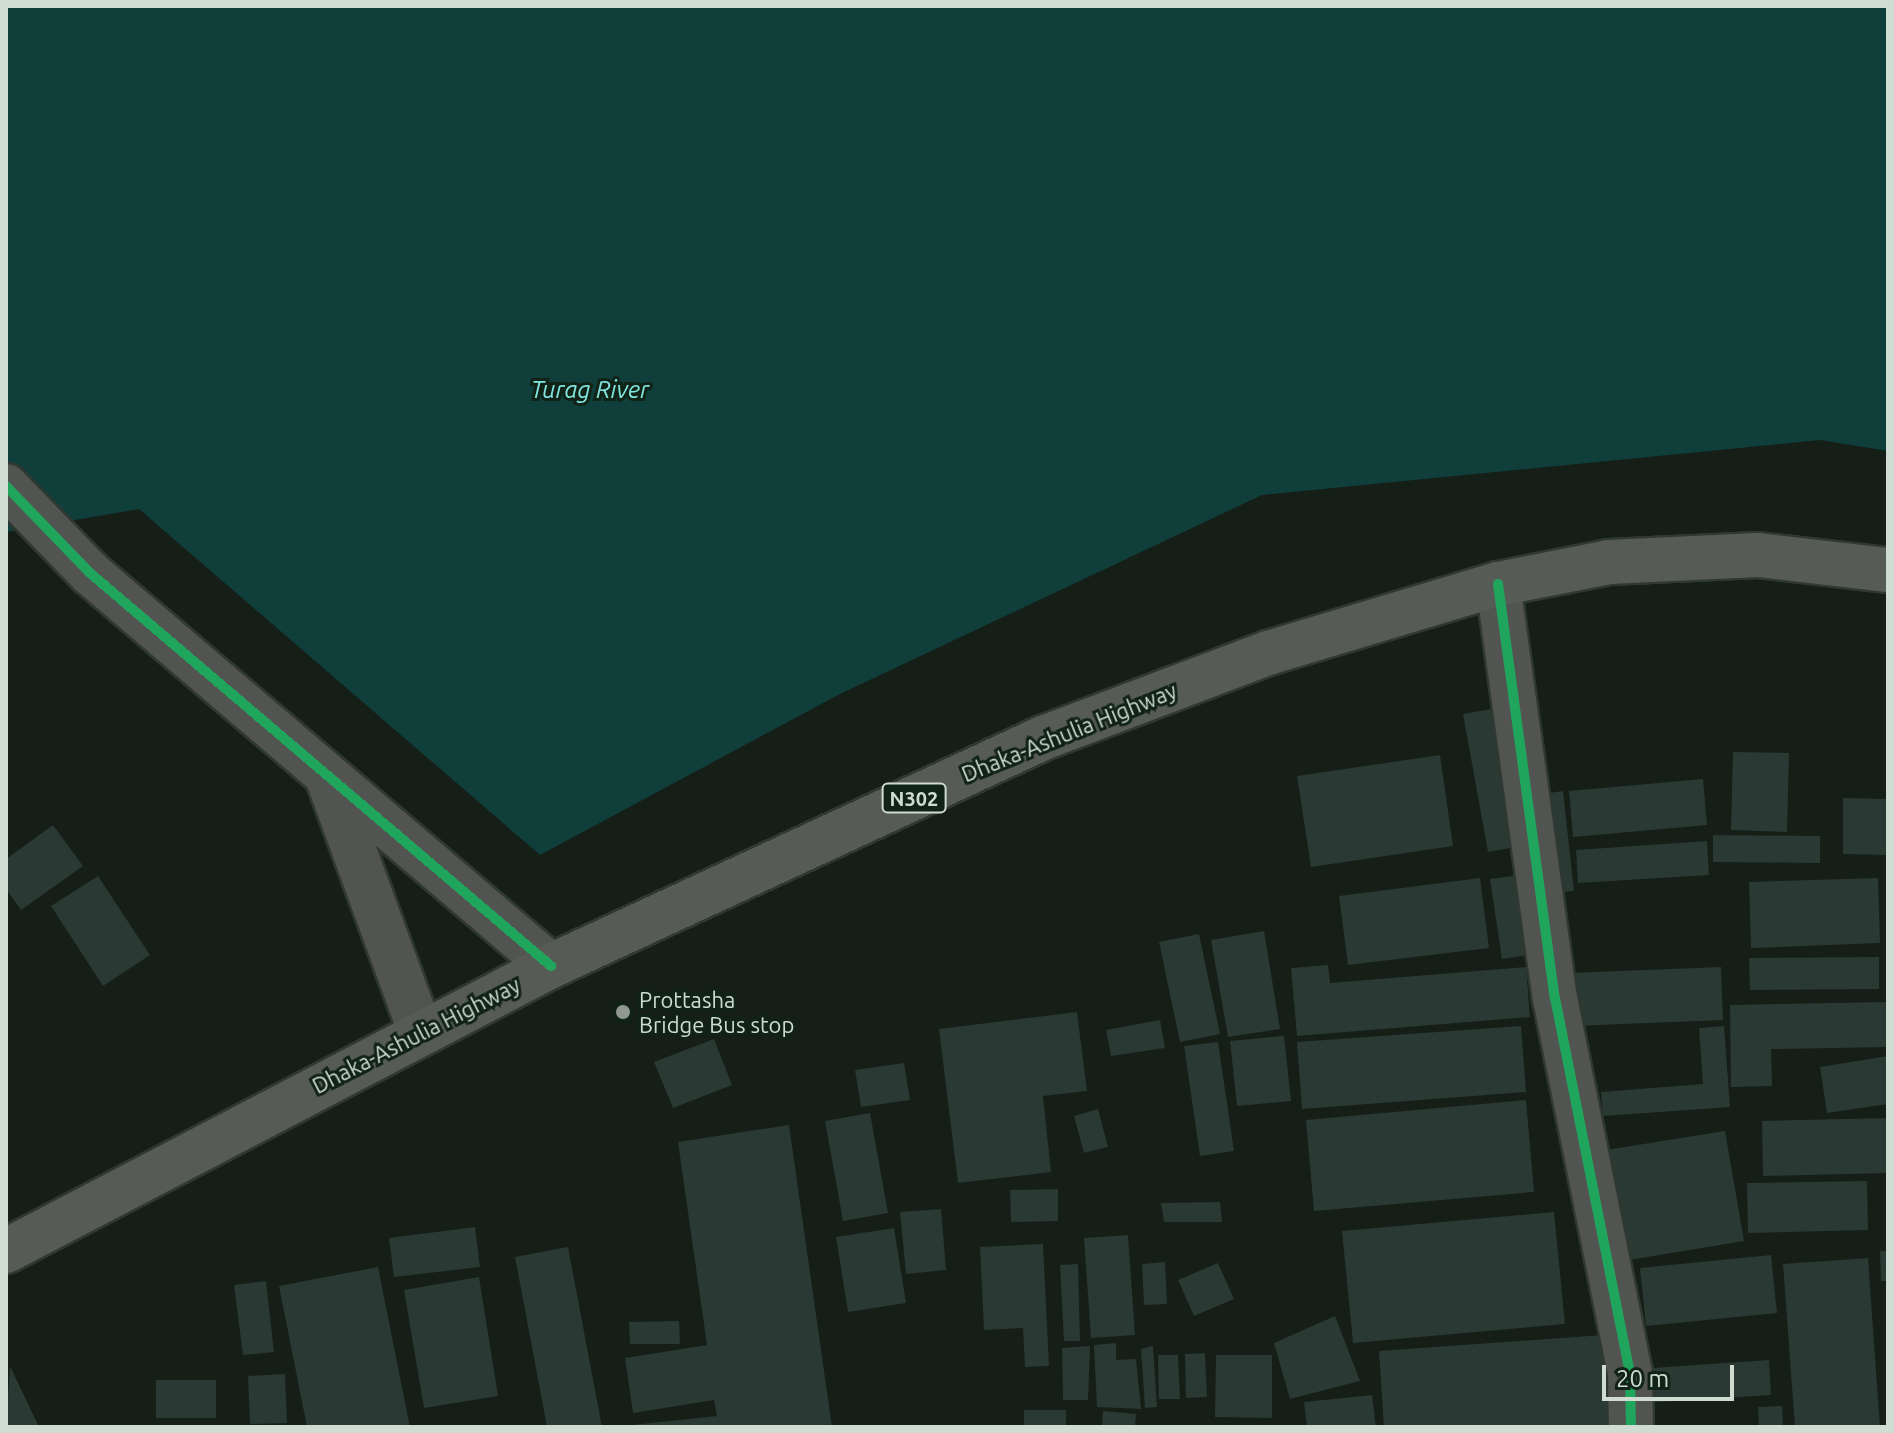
<!DOCTYPE html>
<html>
<head>
<meta charset="utf-8">
<style>
  body { margin:0 }
  #map { position:relative; width:1894px; height:1433px; overflow:hidden; background:#151e17; font-family:Ubuntu,sans-serif }
  div>[style] { position:absolute }
  .water>* { inset:0; background:#103e3b }
  .building>* { inset:0; background:#2a3933 }
  .roads { filter:drop-shadow(2px 0 #303832) drop-shadow(-2px 0 #303832) drop-shadow(0 2px #303832) drop-shadow(0 -2px #303832) }
  .minor>* { height:44px; margin:-22px; padding:0 22px; transform-origin:22px; border-radius:22px; background:#515450 }
  .highway>* { height:44px; margin:-22px; padding:0 22px; transform-origin:22px; border-radius:22px; background:#575b56 }
  .cycleway>* { height:10px; margin:-5px; padding:0 5px; transform-origin:5px; border-radius:5px; background:#20a55d }
  .dots>* { width:22px; height:22px; translate:-50% -50%; box-sizing:border-box; border:4px solid #112216; border-radius:50% }
  span { translate:-50% -50%; white-space:nowrap; text-align:center; line-height:1.15; -webkit-text-stroke:6px #112216; paint-order:stroke }
  .shield-label span { padding:2px 6px; background:#112216; border:2px solid; border-radius:6px; -webkit-text-stroke-width:0 }
  .shield-label { font-size:20px; color:#d0dbd2; font-weight:700 }
  .street-label { font-size:22px; color:#d0dbd2 }
  .poi-label { font-size:22px; color:#d0dbd2 }
  .left { translate:0 -50%; text-align:left }
  .water-label { font-size:24px; color:#81e5df; font-style:italic }
  .frame { position:absolute; inset:0; border:8px solid #d0dbd2; pointer-events:none }
  .scale { position:absolute; left:1602px; top:1365px; width:132px; height:36px; box-sizing:border-box; border:4px solid #d0dbd2; border-top:0; padding-left:10px; font-size:24px; line-height:28px; white-space:nowrap; color:#d0dbd2; -webkit-text-stroke:6px #112216; paint-order:stroke }
</style>
</head>
<body>
<div id="map">
  <div class="water">
    <i style="clip-path:polygon(6px 6px,1888px 6px,1888px 451px,1820px 440px,1262px 495px,840px 694px,540px 855px,139px 509px,6px 532px)"></i>
  </div>
  <div class="building">
    <i style="clip-path:polygon(1502px 707px,1527px 845px,1488px 852px,1463px 714px)"></i>
    <i style="clip-path:polygon(1733px 752px,1789px 753px,1787px 832px,1731px 830px)"></i>
    <i style="clip-path:polygon(1440px 755px,1453px 846px,1311px 867px,1297px 776px)"></i>
    <i style="clip-path:polygon(1703px 779px,1707px 825px,1573px 837px,1569px 791px)"></i>
    <i style="clip-path:polygon(1563px 791px,1574px 891px,1553px 893px,1542px 794px)"></i>
    <i style="clip-path:polygon(1843px 798px,1888px 799px,1888px 855px,1843px 854px)"></i>
    <i style="clip-path:polygon(53px 825px,83px 866px,21px 910px,6px 889px,6px 859px)"></i>
    <i style="clip-path:polygon(1713px 835px,1820px 836px,1820px 863px,1713px 862px)"></i>
    <i style="clip-path:polygon(1707px 841px,1709px 875px,1578px 883px,1576px 850px)"></i>
    <i style="clip-path:polygon(1527px 874px,1540px 953px,1502px 959px,1490px 879px)"></i>
    <i style="clip-path:polygon(98px 876px,150px 955px,103px 986px,51px 906px)"></i>
    <i style="clip-path:polygon(1480px 878px,1489px 948px,1348px 965px,1339px 896px)"></i>
    <i style="clip-path:polygon(1878px 878px,1880px 943px,1751px 948px,1749px 882px)"></i>
    <i style="clip-path:polygon(1264px 931px,1280px 1029px,1228px 1037px,1211px 940px)"></i>
    <i style="clip-path:polygon(1199px 934px,1220px 1034px,1180px 1042px,1159px 942px)"></i>
    <i style="clip-path:polygon(1879px 957px,1879px 989px,1750px 990px,1749px 958px)"></i>
    <i style="clip-path:polygon(1328px 965px,1330px 983px,1526px 967px,1530px 1017px,1297px 1036px,1291px 968px)"></i>
    <i style="clip-path:polygon(1721px 967px,1723px 1020px,1573px 1026px,1570px 973px)"></i>
    <i style="clip-path:polygon(1888px 1002px,1888px 1047px,1771px 1049px,1772px 1086px,1731px 1087px,1730px 1005px)"></i>
    <i style="clip-path:polygon(1077px 1012px,1087px 1091px,1043px 1096px,1051px 1172px,958px 1183px,939px 1029px)"></i>
    <i style="clip-path:polygon(1160px 1020px,1165px 1048px,1111px 1056px,1106px 1030px)"></i>
    <i style="clip-path:polygon(1521px 1026px,1526px 1092px,1302px 1109px,1297px 1042px)"></i>
    <i style="clip-path:polygon(1724px 1026px,1730px 1107px,1603px 1116px,1601px 1092px,1703px 1084px,1699px 1028px)"></i>
    <i style="clip-path:polygon(1284px 1036px,1291px 1101px,1237px 1106px,1230px 1041px)"></i>
    <i style="clip-path:polygon(714px 1039px,732px 1085px,673px 1108px,654px 1062px)"></i>
    <i style="clip-path:polygon(1218px 1042px,1234px 1151px,1200px 1156px,1184px 1046px)"></i>
    <i style="clip-path:polygon(1888px 1056px,1888px 1104px,1827px 1113px,1820px 1067px)"></i>
    <i style="clip-path:polygon(904px 1063px,910px 1100px,861px 1107px,855px 1070px)"></i>
    <i style="clip-path:polygon(1526px 1100px,1534px 1192px,1314px 1211px,1306px 1120px)"></i>
    <i style="clip-path:polygon(1098px 1109px,1108px 1147px,1084px 1153px,1074px 1116px)"></i>
    <i style="clip-path:polygon(870px 1113px,888px 1213px,843px 1221px,825px 1121px)"></i>
    <i style="clip-path:polygon(1888px 1118px,1888px 1173px,1763px 1176px,1762px 1121px)"></i>
    <i style="clip-path:polygon(789px 1125px,832px 1427px,613px 1427px,717px 1416px,714px 1400px,633px 1413px,625px 1358px,707px 1345px,678px 1142px)"></i>
    <i style="clip-path:polygon(1725px 1131px,1744px 1241px,1623px 1261px,1606px 1150px)"></i>
    <i style="clip-path:polygon(1867px 1181px,1868px 1230px,1748px 1233px,1747px 1183px)"></i>
    <i style="clip-path:polygon(1058px 1189px,1058px 1221px,1011px 1222px,1010px 1190px)"></i>
    <i style="clip-path:polygon(1220px 1202px,1222px 1222px,1164px 1222px,1161px 1203px)"></i>
    <i style="clip-path:polygon(941px 1209px,946px 1270px,906px 1274px,900px 1212px)"></i>
    <i style="clip-path:polygon(1554px 1212px,1565px 1324px,1353px 1343px,1342px 1231px)"></i>
    <i style="clip-path:polygon(475px 1227px,480px 1267px,394px 1277px,389px 1238px)"></i>
    <i style="clip-path:polygon(894px 1228px,906px 1303px,848px 1312px,836px 1237px)"></i>
    <i style="clip-path:polygon(1128px 1235px,1135px 1335px,1091px 1338px,1084px 1238px)"></i>
    <i style="clip-path:polygon(1043px 1244px,1049px 1366px,1025px 1367px,1023px 1328px,984px 1330px,980px 1247px)"></i>
    <i style="clip-path:polygon(568px 1247px,602px 1427px,547px 1427px,515px 1257px)"></i>
    <i style="clip-path:polygon(1880px 1251px,1888px 1251px,1888px 1281px,1881px 1281px)"></i>
    <i style="clip-path:polygon(1771px 1255px,1777px 1313px,1646px 1326px,1640px 1268px)"></i>
    <i style="clip-path:polygon(1868px 1258px,1880px 1427px,1795px 1427px,1783px 1264px)"></i>
    <i style="clip-path:polygon(1165px 1262px,1167px 1304px,1144px 1305px,1142px 1264px)"></i>
    <i style="clip-path:polygon(1218px 1263px,1234px 1299px,1194px 1316px,1178px 1280px)"></i>
    <i style="clip-path:polygon(1078px 1264px,1080px 1341px,1064px 1341px,1060px 1265px)"></i>
    <i style="clip-path:polygon(378px 1267px,410px 1427px,307px 1427px,279px 1286px)"></i>
    <i style="clip-path:polygon(479px 1277px,498px 1396px,424px 1408px,404px 1290px)"></i>
    <i style="clip-path:polygon(266px 1281px,274px 1352px,243px 1355px,234px 1285px)"></i>
    <i style="clip-path:polygon(1335px 1316px,1360px 1381px,1290px 1399px,1274px 1343px)"></i>
    <i style="clip-path:polygon(679px 1321px,680px 1344px,630px 1344px,629px 1322px)"></i>
    <i style="clip-path:polygon(1617px 1334px,1623px 1427px,1384px 1427px,1379px 1351px)"></i>
    <i style="clip-path:polygon(1116px 1343px,1116px 1360px,1136px 1359px,1141px 1409px,1097px 1407px,1094px 1345px)"></i>
    <i style="clip-path:polygon(1090px 1346px,1088px 1400px,1063px 1400px,1062px 1348px)"></i>
    <i style="clip-path:polygon(1153px 1346px,1157px 1407px,1145px 1408px,1141px 1349px)"></i>
    <i style="clip-path:polygon(1205px 1353px,1207px 1397px,1186px 1398px,1185px 1354px)"></i>
    <i style="clip-path:polygon(1158px 1355px,1178px 1355px,1180px 1399px,1159px 1399px)"></i>
    <i style="clip-path:polygon(1216px 1355px,1272px 1355px,1272px 1418px,1215px 1417px)"></i>
    <i style="clip-path:polygon(1769px 1360px,1771px 1395px,1640px 1403px,1638px 1369px)"></i>
    <i style="clip-path:polygon(10px 1366px,39px 1427px,6px 1427px)"></i>
    <i style="clip-path:polygon(285px 1374px,287px 1423px,250px 1424px,248px 1376px)"></i>
    <i style="clip-path:polygon(156px 1380px,216px 1380px,216px 1418px,156px 1418px)"></i>
    <i style="clip-path:polygon(1372px 1395px,1376px 1427px,1307px 1427px,1304px 1402px)"></i>
    <i style="clip-path:polygon(1782px 1406px,1783px 1427px,1759px 1427px,1758px 1407px)"></i>
    <i style="clip-path:polygon(1024px 1410px,1066px 1410px,1066px 1427px,1024px 1427px)"></i>
    <i style="clip-path:polygon(1103px 1411px,1136px 1414px,1135px 1427px,1102px 1427px)"></i>
  </div>
  <div class="roads">
    <div class="minor">
      <i style="left:6px;top:486px;width:121px;rotate:46deg"></i>
      <i style="left:90px;top:573px;width:606px;rotate:40.45deg"></i>
      <i style="left:1498px;top:584px;width:418px;rotate:82.2deg"></i>
      <i style="left:1555px;top:998px;width:381px;rotate:78.7deg"></i>
      <i style="left:1630px;top:1372px;width:55px;rotate:89deg"></i>
      <i style="left:328px;top:779px;width:270px;rotate:69.9deg"></i>
    </div>
    <div class="highway">
      <i style="left:6px;top:1251px;width:615px;rotate:-27.61deg"></i>
      <i style="left:551px;top:966px;width:542px;rotate:-24.86deg"></i>
      <i style="left:1043px;top:738px;width:241px;rotate:-20.7deg"></i>
      <i style="left:1268px;top:653px;width:240px;rotate:-16.7deg"></i>
      <i style="left:1498px;top:584px;width:113px;rotate:-11.2deg"></i>
      <i style="left:1609px;top:562px;width:149px;rotate:-2.7deg"></i>
      <i style="left:1758px;top:555px;width:131px;rotate:6.6deg"></i>
    </div>
  </div>
  <div class="cycleway">
    <i style="left:6px;top:486px;width:121px;rotate:46deg"></i>
    <i style="left:90px;top:573px;width:606px;rotate:40.45deg"></i>
    <i style="left:1498px;top:584px;width:418px;rotate:82.2deg"></i>
    <i style="left:1555px;top:998px;width:381px;rotate:78.7deg"></i>
    <i style="left:1630px;top:1372px;width:55px;rotate:89deg"></i>
  </div>
  <div class="dots">
    <i style="left:623px;top:1012px;background:#8f9991"></i>
  </div>
  <div class="shield-label">
    <span style="left:914px;top:798px">N302</span>
  </div>
  <div class="street-label">
    <span style="left:1069px;top:732px;rotate:-22deg">Dhaka-Ashulia Highway</span>
    <span style="left:416px;top:1035px;rotate:-27deg">Dhaka-Ashulia Highway</span>
  </div>
  <div class="poi-label">
    <span class="left" style="left:639px;top:1012px">Prottasha<br>Bridge Bus stop</span>
  </div>
  <div class="water-label">
    <span style="left:590px;top:390px">Turag River</span>
  </div>
  <div class="frame"></div>
  <div class="scale">20 m</div>
</div>
</body>
</html>
